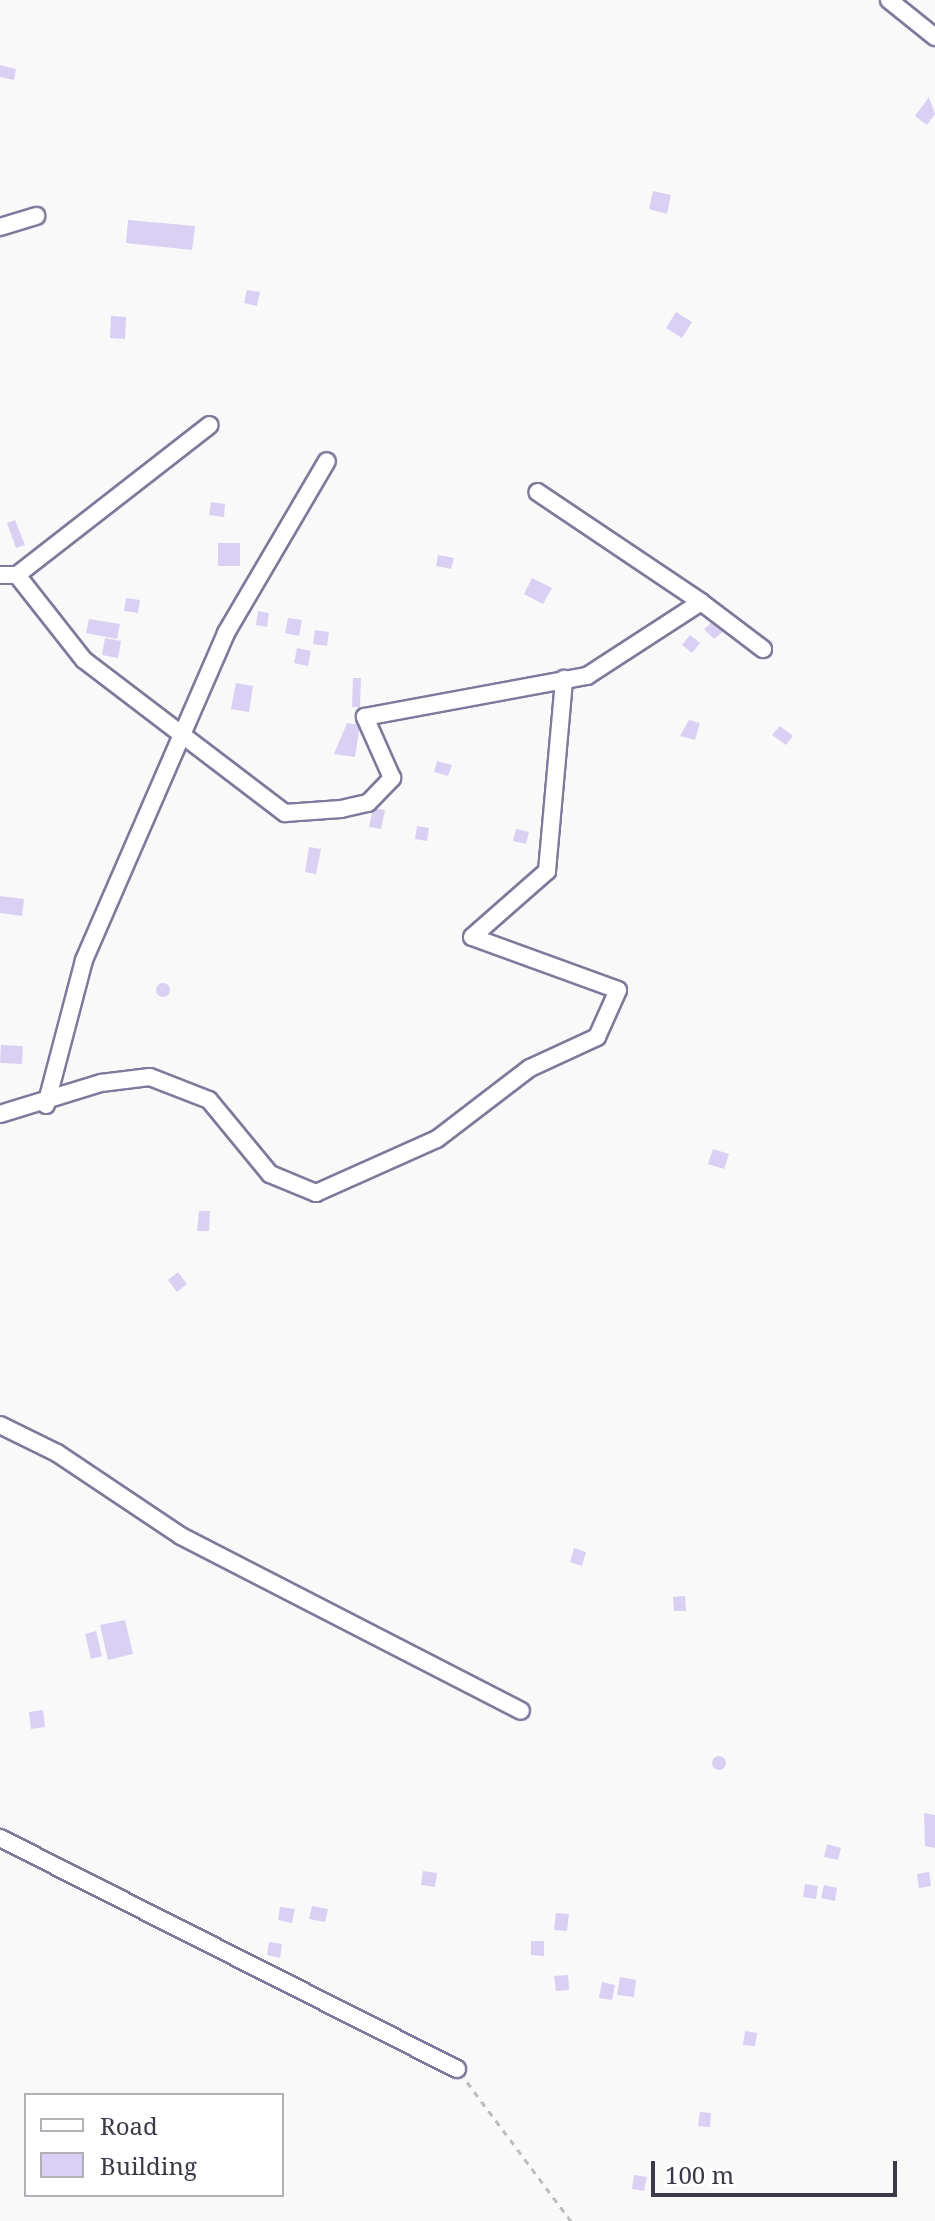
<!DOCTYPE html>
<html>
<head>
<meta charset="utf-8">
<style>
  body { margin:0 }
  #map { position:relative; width:935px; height:2221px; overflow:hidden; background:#f9f9f9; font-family:"Noto Serif",serif }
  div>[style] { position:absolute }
  .building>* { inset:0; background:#dad0f3 }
  .round { border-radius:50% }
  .path>* { height:3px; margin-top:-1.5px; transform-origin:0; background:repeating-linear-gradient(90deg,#bdbcc1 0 6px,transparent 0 12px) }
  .roads { filter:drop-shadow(2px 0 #7e7a9b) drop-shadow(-2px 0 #7e7a9b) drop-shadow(0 2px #7e7a9b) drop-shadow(0 -2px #7e7a9b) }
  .street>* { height:16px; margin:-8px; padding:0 8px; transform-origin:8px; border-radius:8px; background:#fff }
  span { translate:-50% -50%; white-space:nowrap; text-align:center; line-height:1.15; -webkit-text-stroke:6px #fff; paint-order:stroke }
  .legend { position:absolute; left:24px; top:2093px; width:260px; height:104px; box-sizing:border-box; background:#fff; border:2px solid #b1b0b6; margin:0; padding:10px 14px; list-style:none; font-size:24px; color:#3c3a48 }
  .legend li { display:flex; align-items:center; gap:16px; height:40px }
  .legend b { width:40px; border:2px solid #b1b0b6 }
  .scale { position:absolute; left:651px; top:2161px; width:246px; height:36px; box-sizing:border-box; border:4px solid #3c3a48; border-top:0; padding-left:10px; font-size:24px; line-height:28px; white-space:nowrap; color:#3c3a48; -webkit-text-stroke:6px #fff; paint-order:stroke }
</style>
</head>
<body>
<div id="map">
  <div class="building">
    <i style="clip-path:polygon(0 65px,16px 69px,14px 80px,0 77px)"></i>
    <i style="clip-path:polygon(929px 97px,935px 114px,927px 125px,915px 116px)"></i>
    <i style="clip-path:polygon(653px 191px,671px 195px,667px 214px,649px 209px)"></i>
    <i style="clip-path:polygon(128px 220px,195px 226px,192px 250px,126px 243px)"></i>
    <i style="clip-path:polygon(247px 290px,260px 292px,257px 306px,244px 303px)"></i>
    <i style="clip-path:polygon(676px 312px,692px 322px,682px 338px,666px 328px)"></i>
    <i style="clip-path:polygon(111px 316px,126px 317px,125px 339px,110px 338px)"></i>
    <i style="clip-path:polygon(211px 502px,225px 504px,224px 517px,209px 515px)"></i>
    <i style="clip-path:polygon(15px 520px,25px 545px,16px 548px,7px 523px)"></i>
    <i style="clip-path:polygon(218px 543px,240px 543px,240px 566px,218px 566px)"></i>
    <i style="clip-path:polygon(438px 555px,454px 558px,451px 569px,436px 566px)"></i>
    <i style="clip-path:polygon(532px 578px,552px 588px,543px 604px,524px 594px)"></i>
    <i style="clip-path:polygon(126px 598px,140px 600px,138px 613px,124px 611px)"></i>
    <i style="clip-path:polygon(258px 611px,269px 613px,267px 627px,256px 625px)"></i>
    <i style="clip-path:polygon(288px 618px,302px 620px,299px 636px,285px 633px)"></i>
    <i style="clip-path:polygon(89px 619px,120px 624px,117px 639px,86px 633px)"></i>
    <i style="clip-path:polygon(716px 619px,726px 629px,714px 639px,704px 629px)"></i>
    <i style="clip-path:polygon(315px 630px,329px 632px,327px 646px,313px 644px)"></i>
    <i style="clip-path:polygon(690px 635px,700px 643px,692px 653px,682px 645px)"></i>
    <i style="clip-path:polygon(105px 638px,121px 641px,118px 658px,102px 655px)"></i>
    <i style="clip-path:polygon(297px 648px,311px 651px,308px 666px,294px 663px)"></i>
    <i style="clip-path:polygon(353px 678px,361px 678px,360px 707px,352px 707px)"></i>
    <i style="clip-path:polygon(236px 683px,253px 686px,249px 712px,231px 709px)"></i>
    <i style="clip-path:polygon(689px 720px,700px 723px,695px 740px,680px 736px)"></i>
    <i style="clip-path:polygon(347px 723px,360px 725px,355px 757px,334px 754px)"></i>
    <i style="clip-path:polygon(780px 726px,793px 736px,786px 745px,772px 735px)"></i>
    <i style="clip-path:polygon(437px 761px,452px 765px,448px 776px,434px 772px)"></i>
    <i style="clip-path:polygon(373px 808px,385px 810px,381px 829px,369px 827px)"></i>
    <i style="clip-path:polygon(417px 826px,429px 828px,427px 841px,415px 839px)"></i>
    <i style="clip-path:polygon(516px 829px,529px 832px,526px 844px,513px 841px)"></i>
    <i style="clip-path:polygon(309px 847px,321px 849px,316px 874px,305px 872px)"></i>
    <i style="clip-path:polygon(0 896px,24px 899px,22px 916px,0 913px)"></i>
    <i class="round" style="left:156px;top:983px;width:14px;height:14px"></i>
    <i style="clip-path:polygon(1px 1045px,23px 1046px,22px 1064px,0 1063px)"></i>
    <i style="clip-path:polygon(713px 1149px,729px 1154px,724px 1169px,708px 1164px)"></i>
    <i style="clip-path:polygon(199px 1211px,210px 1211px,209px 1231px,197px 1231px)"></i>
    <i style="clip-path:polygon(178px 1272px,187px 1284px,177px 1292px,168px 1280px)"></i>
    <i style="clip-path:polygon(574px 1548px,586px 1552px,582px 1566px,570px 1562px)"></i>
    <i style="clip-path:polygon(685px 1596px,686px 1611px,674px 1611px,673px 1597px)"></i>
    <i style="clip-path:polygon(125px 1620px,133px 1654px,108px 1660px,100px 1625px)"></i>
    <i style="clip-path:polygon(96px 1631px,102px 1656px,91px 1659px,85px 1634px)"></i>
    <i style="clip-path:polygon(43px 1710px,45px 1727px,31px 1729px,29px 1712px)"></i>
    <i class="round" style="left:712px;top:1756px;width:14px;height:14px"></i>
    <i style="clip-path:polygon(924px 1813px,935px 1815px,935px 1848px,925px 1846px)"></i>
    <i style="clip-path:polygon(827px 1844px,841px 1848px,838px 1860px,824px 1857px)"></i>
    <i style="clip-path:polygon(423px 1871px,437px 1873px,435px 1887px,421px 1885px)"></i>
    <i style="clip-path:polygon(929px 1872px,931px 1886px,919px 1888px,917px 1874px)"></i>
    <i style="clip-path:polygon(805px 1884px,818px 1886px,816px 1899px,803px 1897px)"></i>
    <i style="clip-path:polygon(824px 1885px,837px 1888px,835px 1901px,821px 1898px)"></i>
    <i style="clip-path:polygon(312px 1906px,328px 1909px,325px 1922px,309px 1919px)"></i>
    <i style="clip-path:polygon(280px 1907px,295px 1909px,292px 1923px,278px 1920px)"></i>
    <i style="clip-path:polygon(556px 1913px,569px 1914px,567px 1931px,554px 1930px)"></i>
    <i style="clip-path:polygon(531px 1941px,544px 1941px,544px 1956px,531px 1955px)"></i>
    <i style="clip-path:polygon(269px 1942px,282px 1944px,280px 1958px,267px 1955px)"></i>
    <i style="clip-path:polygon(568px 1975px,569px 1990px,556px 1991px,554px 1976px)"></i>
    <i style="clip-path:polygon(620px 1977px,636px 1980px,634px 1997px,617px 1995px)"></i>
    <i style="clip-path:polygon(602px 1982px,615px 1985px,612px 2000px,599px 1998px)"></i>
    <i style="clip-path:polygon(745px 2031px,757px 2033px,755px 2046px,743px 2045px)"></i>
    <i style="clip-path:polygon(700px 2112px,711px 2113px,710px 2127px,698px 2126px)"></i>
    <i style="clip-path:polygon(634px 2175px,647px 2177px,644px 2191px,632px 2189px)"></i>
  </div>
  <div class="path">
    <i style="left:467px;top:2082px;width:174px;rotate:53.2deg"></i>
  </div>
  <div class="roads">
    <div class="street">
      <i style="left:889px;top:0;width:59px;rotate:38.8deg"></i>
      <i style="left:0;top:227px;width:38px;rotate:-17deg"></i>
      <i style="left:0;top:575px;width:17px"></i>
      <i style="left:17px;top:575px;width:244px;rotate:-37.9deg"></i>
      <i style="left:17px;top:575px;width:108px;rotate:51.8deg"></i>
      <i style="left:84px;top:660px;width:253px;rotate:37.3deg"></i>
      <i style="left:285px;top:813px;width:56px;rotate:-4.1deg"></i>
      <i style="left:341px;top:809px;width:28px;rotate:-13deg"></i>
      <i style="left:368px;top:803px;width:35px;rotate:-46deg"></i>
      <i style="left:392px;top:778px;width:67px;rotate:-113.9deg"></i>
      <i style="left:365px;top:717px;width:226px;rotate:-10.5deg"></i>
      <i style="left:587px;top:676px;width:136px;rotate:-33deg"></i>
      <i style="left:701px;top:602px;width:197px;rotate:-146.1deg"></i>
      <i style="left:701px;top:602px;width:78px;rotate:37.2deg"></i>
      <i style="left:46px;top:1105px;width:150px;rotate:-75.3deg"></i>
      <i style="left:84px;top:960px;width:357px;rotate:-66.5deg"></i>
      <i style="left:226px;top:633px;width:199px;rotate:-59.6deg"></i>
      <i style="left:0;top:1114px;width:106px;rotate:-17.1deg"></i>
      <i style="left:101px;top:1083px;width:49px;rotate:-7deg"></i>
      <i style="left:150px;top:1077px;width:63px;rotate:21.3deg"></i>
      <i style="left:209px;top:1100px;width:96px;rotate:50.5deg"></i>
      <i style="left:270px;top:1174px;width:50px;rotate:22.4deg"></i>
      <i style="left:316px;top:1193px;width:133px;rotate:-24.1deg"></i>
      <i style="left:437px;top:1139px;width:117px;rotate:-37.4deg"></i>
      <i style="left:530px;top:1068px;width:74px;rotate:-24.8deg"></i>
      <i style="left:597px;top:1037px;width:51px;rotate:-65.9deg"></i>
      <i style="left:618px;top:990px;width:155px;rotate:-160deg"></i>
      <i style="left:472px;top:937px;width:100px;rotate:-41.3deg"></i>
      <i style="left:547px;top:871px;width:193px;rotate:-84.9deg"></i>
      <i style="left:0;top:1425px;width:64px;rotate:26.2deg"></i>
      <i style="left:57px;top:1453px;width:149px;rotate:33.8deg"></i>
      <i style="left:181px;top:1536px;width:382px;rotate:27.2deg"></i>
      <i style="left:0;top:1838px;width:512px;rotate:26.82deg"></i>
    </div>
  </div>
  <ul class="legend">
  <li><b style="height:10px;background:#fff"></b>Road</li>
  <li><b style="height:22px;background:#dad0f3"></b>Building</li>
  </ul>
  <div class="scale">100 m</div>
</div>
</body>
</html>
